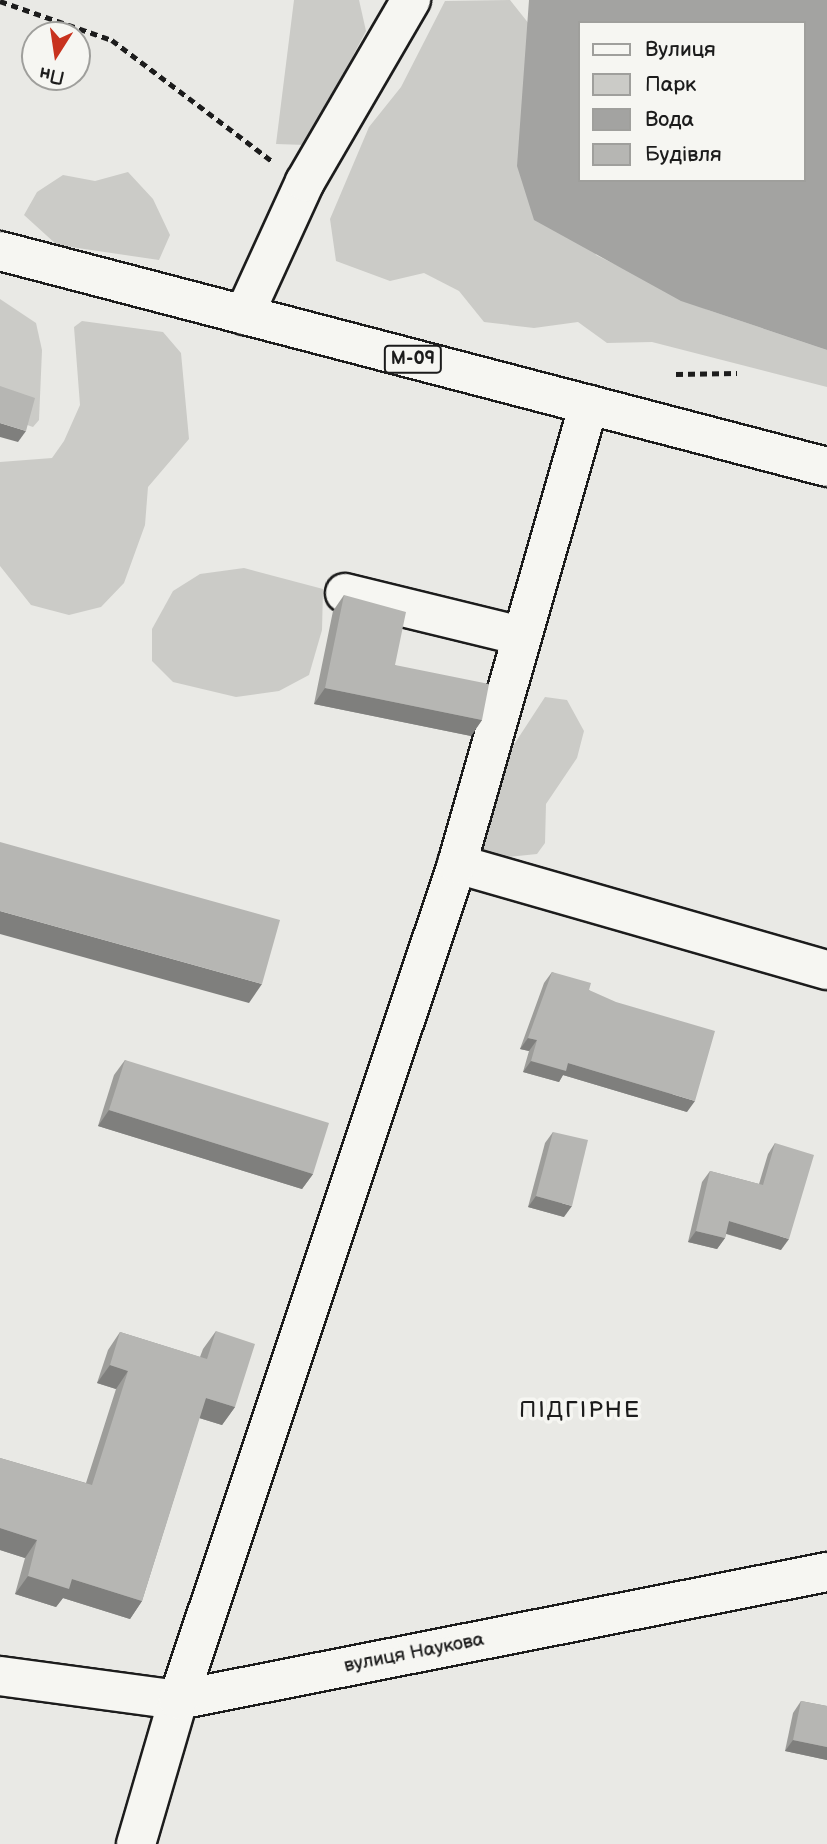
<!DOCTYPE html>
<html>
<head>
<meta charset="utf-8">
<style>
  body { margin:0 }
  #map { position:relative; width:827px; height:1844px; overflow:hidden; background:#e9e9e5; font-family:"Balsamiq Sans",sans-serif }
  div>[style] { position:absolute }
  .green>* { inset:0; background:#cbcbc7 }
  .water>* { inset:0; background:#a3a3a1 }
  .path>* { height:4.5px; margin-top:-2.25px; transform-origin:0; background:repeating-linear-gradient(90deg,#1c1c1c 0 7px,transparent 0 12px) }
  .roads { filter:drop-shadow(2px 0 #1c1c1c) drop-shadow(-2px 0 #1c1c1c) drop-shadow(0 2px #1c1c1c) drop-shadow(0 -2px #1c1c1c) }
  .minor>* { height:38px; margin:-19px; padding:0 19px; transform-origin:19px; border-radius:19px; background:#f6f6f2 }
  .highway>* { height:38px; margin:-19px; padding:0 19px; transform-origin:19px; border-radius:19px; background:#f6f6f2 }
  .wall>* { inset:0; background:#9d9d9a }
  .shaded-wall>* { inset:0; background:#7f7f7d }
  .building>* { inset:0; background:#b6b6b3 }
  span { translate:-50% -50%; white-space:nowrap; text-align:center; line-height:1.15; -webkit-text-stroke:7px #f6f6f2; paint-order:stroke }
  .shield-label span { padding:2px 5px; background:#f6f6f2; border:2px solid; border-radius:5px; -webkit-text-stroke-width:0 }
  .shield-label { font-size:18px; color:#1c1c1c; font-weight:700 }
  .street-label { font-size:19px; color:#1c1c1c }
  .quarter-label { font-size:23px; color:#1c1c1c; letter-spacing:2px }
  .legend { position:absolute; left:578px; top:21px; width:228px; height:161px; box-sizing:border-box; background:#f6f6f2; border:2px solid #9f9f9c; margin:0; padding:9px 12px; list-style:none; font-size:21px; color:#1c1c1c }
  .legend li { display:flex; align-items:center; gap:14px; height:35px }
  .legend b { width:35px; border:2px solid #9f9f9c }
  .north { position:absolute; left:21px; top:21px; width:70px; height:70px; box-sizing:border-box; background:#f6f6f2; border:2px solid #9f9f9c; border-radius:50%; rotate:192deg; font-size:19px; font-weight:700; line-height:28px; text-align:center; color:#1c1c1c }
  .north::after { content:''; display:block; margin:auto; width:24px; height:32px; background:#c8321e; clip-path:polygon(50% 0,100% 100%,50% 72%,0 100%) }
</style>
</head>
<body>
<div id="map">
  <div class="green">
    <i style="clip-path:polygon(294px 0,359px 0,366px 31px,306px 145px,276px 144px)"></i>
    <i style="clip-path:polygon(510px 0,545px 44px,596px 255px,708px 310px,827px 350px,827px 387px,652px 342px,607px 343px,578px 322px,534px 328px,484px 322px,459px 291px,424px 273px,390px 281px,336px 261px,330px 219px,369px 127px,401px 87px,445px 1px)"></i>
    <i style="clip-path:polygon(128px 172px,153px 199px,170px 235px,159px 260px,57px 245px,24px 215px,37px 192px,63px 175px,95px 181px)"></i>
    <i style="clip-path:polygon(0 299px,36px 323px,42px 350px,39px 420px,33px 427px,13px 420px,0 400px)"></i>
    <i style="clip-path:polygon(82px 321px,163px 332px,181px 353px,189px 439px,148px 487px,145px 525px,124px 583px,101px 607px,69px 615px,31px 605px,0 566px,0 462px,52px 458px,64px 441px,80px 405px,74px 327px)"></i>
    <i style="clip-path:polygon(244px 568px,323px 589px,322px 630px,309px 675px,279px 691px,236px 697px,173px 682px,152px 661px,152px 629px,173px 591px,200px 574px)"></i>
    <i style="clip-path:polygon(545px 697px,567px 700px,584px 731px,577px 758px,546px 804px,545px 843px,537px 854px,489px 859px,474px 841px,504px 760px)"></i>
  </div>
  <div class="water">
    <i style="clip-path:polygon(evenodd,529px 0,827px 0,827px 350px,681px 301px,534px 220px,517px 166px,529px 0,580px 23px,804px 23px,804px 180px,580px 180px,580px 23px)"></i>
  </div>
  <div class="path">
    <i style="left:0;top:1px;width:119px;rotate:19.2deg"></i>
    <i style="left:112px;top:40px;width:201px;rotate:37.1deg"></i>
    <i style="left:676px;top:374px;width:61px;rotate:-0.9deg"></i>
  </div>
  <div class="roads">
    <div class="minor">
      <i style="left:244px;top:315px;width:146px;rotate:-65.4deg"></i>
      <i style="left:305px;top:182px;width:211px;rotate:-59.8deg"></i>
      <i style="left:345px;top:593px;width:182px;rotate:13.7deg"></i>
      <i style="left:457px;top:864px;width:385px;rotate:16deg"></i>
      <i style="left:0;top:1676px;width:180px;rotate:7.7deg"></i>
      <i style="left:178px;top:1700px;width:662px;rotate:-11.16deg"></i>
      <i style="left:136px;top:1844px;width:150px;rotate:-73.7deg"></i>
      <i style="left:178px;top:1700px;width:881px;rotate:-71.54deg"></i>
      <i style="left:457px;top:864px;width:478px;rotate:-74deg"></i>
    </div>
    <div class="highway">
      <i style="left:0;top:251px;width:855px;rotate:14.64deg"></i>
    </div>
  </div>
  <div class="wall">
    <i style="clip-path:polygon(344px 595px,395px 665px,482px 720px,471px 736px,314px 704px,333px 611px)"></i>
    <i style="clip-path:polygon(552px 972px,589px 990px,687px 1112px,563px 1075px,559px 1082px,523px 1072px,529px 1051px,520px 1049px,544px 983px)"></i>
    <i style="clip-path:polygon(125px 1060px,313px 1174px,302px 1189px,98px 1126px,114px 1075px)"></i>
    <i style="clip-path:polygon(553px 1132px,564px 1217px,528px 1207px,545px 1143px)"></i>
    <i style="clip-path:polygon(775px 1143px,781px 1250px,726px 1234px,725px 1238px,717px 1249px,688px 1242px,702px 1182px,710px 1171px,759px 1184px,768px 1154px)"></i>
    <i style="clip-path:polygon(216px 1331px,235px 1407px,222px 1425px,199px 1418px,142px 1601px,130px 1619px,63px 1598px,56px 1607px,15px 1594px,25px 1558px,0 1550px,0 1458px,86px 1483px,116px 1389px,97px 1383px,108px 1350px,120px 1332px,200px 1357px,203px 1349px)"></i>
    <i style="clip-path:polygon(801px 1701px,827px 1706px,827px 1760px,785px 1751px,793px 1713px)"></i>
  </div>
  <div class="shaded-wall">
    <i style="clip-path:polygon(0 423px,26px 431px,18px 442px,0 437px)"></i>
    <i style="clip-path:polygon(325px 688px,482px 720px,471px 736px,314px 704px)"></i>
    <i style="clip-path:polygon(0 911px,262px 984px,249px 1003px,0 934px)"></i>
    <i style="clip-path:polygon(528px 1038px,537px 1040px,529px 1051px,520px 1049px)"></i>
    <i style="clip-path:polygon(531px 1061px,568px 1063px,695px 1101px,687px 1112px,563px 1075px,559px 1082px,523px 1072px)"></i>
    <i style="clip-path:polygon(109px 1110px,313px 1174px,302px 1189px,98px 1126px)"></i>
    <i style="clip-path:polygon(536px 1196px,572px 1206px,564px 1217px,528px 1207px)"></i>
    <i style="clip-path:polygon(729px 1221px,789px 1239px,781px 1250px,721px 1232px)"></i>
    <i style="clip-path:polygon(696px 1231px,725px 1238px,717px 1249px,688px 1242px)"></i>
    <i style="clip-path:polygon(110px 1365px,128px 1371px,116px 1389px,97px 1383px)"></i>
    <i style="clip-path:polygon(206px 1398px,235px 1407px,222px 1425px,193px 1416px)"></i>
    <i style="clip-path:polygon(0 1528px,37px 1540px,25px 1558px,0 1550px)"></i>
    <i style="clip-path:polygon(28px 1576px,72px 1579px,142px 1601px,130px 1619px,63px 1598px,56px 1607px,15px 1594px)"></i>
    <i style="clip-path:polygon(793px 1740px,827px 1747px,827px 1760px,785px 1751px)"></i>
  </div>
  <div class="building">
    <i style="clip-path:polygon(0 386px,35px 398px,26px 431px,0 423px)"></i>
    <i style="clip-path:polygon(344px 595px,406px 612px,395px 665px,489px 684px,482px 720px,325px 688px)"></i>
    <i style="clip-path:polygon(0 842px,280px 920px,262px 984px,0 911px)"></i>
    <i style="clip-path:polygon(552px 972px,591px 983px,589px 990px,616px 1002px,715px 1031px,695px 1101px,568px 1063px,566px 1071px,531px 1061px,537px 1040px,528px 1038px)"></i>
    <i style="clip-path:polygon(125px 1060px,329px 1123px,313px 1174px,109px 1110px)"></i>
    <i style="clip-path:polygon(553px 1132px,588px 1140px,572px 1206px,536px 1196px)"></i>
    <i style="clip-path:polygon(775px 1143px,814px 1155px,789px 1239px,729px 1221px,725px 1238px,696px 1231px,710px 1171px,763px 1185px)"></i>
    <i style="clip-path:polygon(216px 1331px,255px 1344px,235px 1407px,206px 1398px,142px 1601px,72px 1579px,69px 1589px,28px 1576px,37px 1540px,0 1528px,0 1458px,92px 1485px,128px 1371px,110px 1365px,120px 1332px,207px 1359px)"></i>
    <i style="clip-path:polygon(801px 1701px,827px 1706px,827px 1747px,793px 1740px)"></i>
  </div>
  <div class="shield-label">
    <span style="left:413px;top:359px">М-09</span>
  </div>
  <div class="street-label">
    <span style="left:414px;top:1653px;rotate:-11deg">вулиця Наукова</span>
  </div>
  <div class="quarter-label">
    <span style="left:580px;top:1410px">ПІДГІРНЕ</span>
  </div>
  <ul class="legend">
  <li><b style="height:9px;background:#f6f6f2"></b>Вулиця</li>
  <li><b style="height:19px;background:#cbcbc7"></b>Парк</li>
  <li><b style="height:19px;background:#a3a3a1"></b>Вода</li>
  <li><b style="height:19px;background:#b6b6b3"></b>Будівля</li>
  </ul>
  <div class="north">Пн</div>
</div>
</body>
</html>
